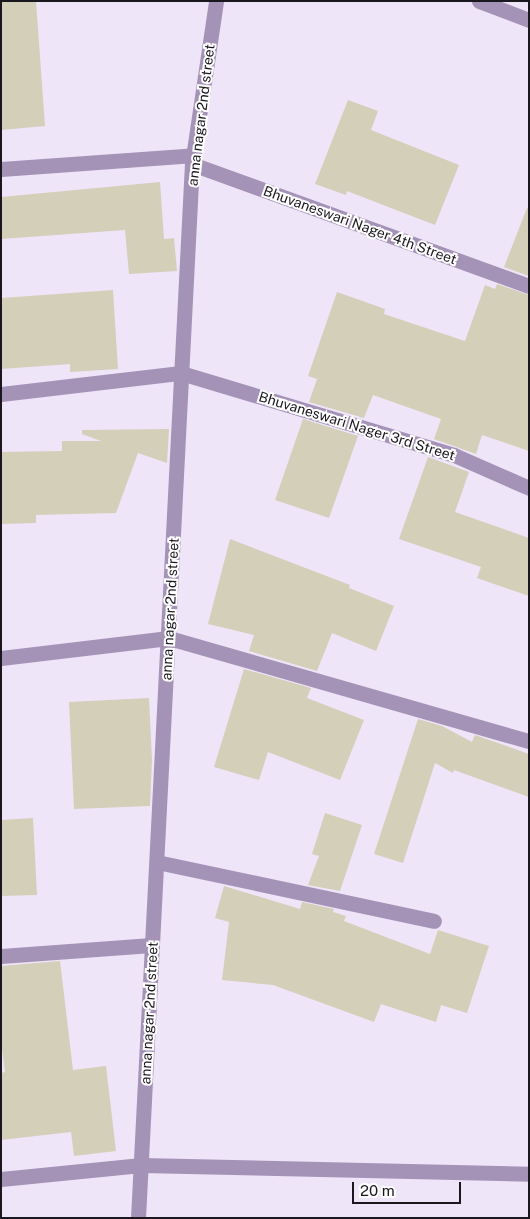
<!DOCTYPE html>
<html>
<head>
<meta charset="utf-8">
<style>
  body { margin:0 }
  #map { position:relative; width:530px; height:1219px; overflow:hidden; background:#efe5f9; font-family:"Public Sans",sans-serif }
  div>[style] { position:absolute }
  .building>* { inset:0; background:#d3cfb9 }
  .minor>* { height:15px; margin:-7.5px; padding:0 7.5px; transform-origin:7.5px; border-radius:7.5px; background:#a593b7 }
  span { translate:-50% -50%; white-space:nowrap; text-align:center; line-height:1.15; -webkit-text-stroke:4px #fff; paint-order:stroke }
  .street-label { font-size:14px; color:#1a171e }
  .frame { position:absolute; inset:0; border:2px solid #1a171e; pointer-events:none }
  .scale { position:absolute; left:352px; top:1182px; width:109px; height:22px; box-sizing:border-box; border:2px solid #1a171e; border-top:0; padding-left:6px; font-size:15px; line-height:18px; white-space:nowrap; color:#1a171e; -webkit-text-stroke:4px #fff; paint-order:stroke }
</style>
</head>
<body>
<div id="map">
  <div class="building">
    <i style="clip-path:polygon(1px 1px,36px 1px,45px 126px,1px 130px)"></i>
    <i style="clip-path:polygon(348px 100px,378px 111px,371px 130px,459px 165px,435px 225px,347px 191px,346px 195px,315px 184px)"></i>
    <i style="clip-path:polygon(160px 182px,164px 239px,174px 238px,177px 271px,129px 274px,125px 230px,1px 239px,1px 197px)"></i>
    <i style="clip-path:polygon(527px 208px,529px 209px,529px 276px,504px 267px)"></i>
    <i style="clip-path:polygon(497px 284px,529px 295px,529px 451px,482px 435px,476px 454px,434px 439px,441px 419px,373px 395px,364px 418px,309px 402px,317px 379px,308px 376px,337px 292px,385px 309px,384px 314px,465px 341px,485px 285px,495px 289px)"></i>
    <i style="clip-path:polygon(113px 290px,118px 369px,70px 372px,70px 364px,1px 369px,1px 298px)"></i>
    <i style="clip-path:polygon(303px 419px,358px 436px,329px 518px,275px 500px)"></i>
    <i style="clip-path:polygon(169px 429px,167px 463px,138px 453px,116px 513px,36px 515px,36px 523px,1px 524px,1px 452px,62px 451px,62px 441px,101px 441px,82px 434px,82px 430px)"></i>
    <i style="clip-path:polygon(428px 457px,469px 472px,455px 512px,529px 538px,529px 596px,477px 578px,481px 567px,399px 539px)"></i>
    <i style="clip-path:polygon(230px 539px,350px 585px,349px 588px,394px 606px,376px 651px,332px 633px,317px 671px,249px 651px,254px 635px,208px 624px)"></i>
    <i style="clip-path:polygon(244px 669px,311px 688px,307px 698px,364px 720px,340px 780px,268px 752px,259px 780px,214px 767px)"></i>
    <i style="clip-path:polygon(149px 698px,152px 760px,150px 806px,74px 809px,69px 702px)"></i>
    <i style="clip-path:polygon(418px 719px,442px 726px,472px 742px,475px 735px,529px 754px,529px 797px,454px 770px,453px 773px,435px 763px,403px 863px,374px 854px)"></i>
    <i style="clip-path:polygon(325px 813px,362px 825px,340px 891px,308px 885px,319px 856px,312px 854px)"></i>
    <i style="clip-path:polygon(33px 818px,37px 895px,1px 896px,1px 820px)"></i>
    <i style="clip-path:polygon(224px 886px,300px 909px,302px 902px,334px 909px,333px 912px,346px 916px,344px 921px,430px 954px,438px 930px,489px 946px,467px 1013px,441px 1005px,436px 1022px,381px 1004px,374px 1022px,273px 985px,222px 980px,229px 922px,215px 918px)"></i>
    <i style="clip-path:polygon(60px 961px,73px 1070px,106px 1066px,116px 1151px,74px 1156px,71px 1132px,1px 1140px,1px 1073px,5px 1072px,1px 1041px,1px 966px)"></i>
  </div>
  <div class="minor">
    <i style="left:479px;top:1px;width:53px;rotate:20.8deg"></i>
    <i style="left:192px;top:164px;width:358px;rotate:19.9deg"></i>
    <i style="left:1px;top:169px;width:194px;rotate:-4.1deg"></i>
    <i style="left:1px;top:394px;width:181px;rotate:-6.7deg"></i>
    <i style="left:181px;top:373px;width:285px;rotate:16.7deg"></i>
    <i style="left:454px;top:455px;width:82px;rotate:23.7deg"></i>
    <i style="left:1px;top:658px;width:169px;rotate:-6.8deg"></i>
    <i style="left:169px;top:638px;width:374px;rotate:16deg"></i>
    <i style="left:157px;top:862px;width:283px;rotate:12deg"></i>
    <i style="left:1px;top:956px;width:151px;rotate:-4.2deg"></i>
    <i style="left:1px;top:1179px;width:141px;rotate:-5.7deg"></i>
    <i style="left:141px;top:1165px;width:388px;rotate:1.3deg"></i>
    <i style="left:138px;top:1218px;width:1055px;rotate:-87.07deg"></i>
    <i style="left:192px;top:164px;width:165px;rotate:-81.6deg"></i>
  </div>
  <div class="street-label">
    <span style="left:201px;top:115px;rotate:-83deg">anna nagar 2nd street</span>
    <span style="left:360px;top:225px;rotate:20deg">Bhuvaneswari Nager 4th Street</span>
    <span style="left:357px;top:426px;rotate:17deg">Bhuvaneswari Nager 3rd Street</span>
    <span style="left:170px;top:609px;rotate:-87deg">anna nagar 2nd street</span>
    <span style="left:149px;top:1013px;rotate:-87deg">anna nagar 2nd street</span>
  </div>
  <div class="frame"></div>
  <div class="scale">20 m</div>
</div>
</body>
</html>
